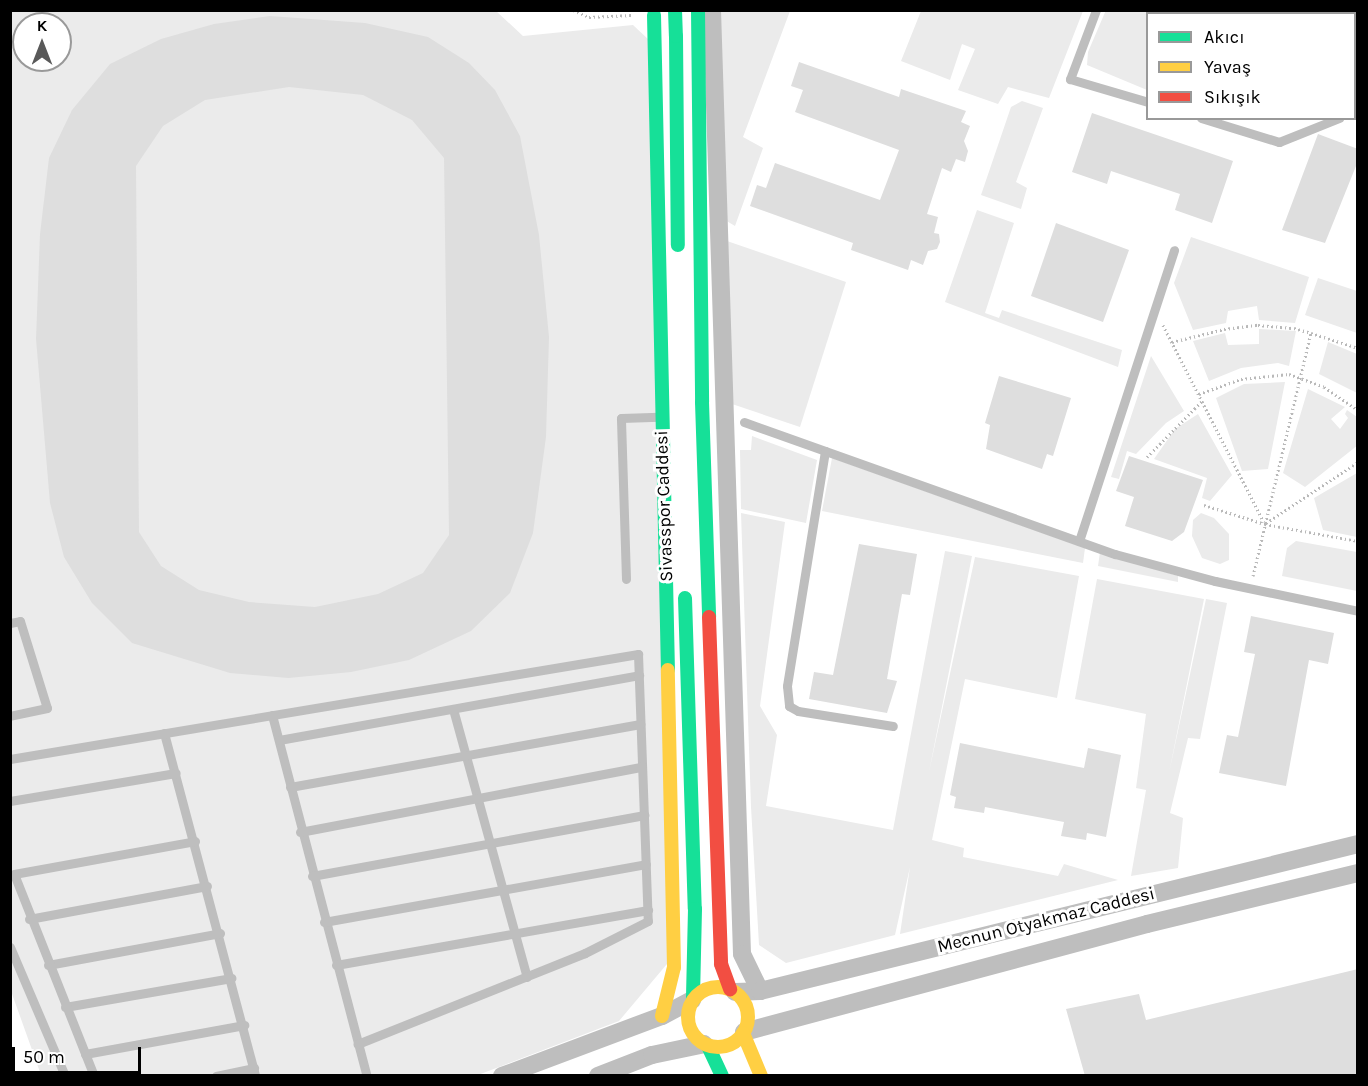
<!DOCTYPE html>
<html>
<head>
<meta charset="utf-8">
<style>
  body { margin:0 }
  #map { position:relative; width:1368px; height:1086px; overflow:hidden; background:#fff; font-family:Karla,sans-serif }
  div>[style] { position:absolute }
  .green>* { inset:0; background:#ebebeb }
  .building>* { inset:0; background:#dedede }
  .path>* { height:3px; margin-top:-1.5px; transform-origin:0; background:repeating-linear-gradient(90deg,#b9b9b9 0 1.5px,transparent 0 4.5px) }
  .lane>* { height:9px; margin:-4.5px; padding:0 4.5px; transform-origin:4.5px; border-radius:4.5px; background:#bebebe }
  .street>* { height:18px; margin:-9px; padding:0 9px; transform-origin:9px; border-radius:9px; background:#bebebe }
  .fast>* { height:14px; margin:-7px; padding:0 7px; transform-origin:7px; border-radius:7px; background:#16e098 }
  .slow>* { height:14px; margin:-7px; padding:0 7px; transform-origin:7px; border-radius:7px; background:#ffcf43 }
  .slow>.ring { margin:-7px; padding:0; box-sizing:content-box; background:none; border:14px solid #ffcf43; border-radius:50% }
  .jam>* { height:14px; margin:-7px; padding:0 7px; transform-origin:7px; border-radius:7px; background:#f24e42 }
  .fast-bridge>* { height:14px; margin:-7px; padding:0 7px; transform-origin:7px; border-radius:7px; background:#16e098 }
  span { translate:-50% -50%; white-space:nowrap; text-align:center; line-height:1.15; -webkit-text-stroke:6px #fff; paint-order:stroke }
  .street-label { font-size:18px; color:#000 }
  .frame { position:absolute; inset:0; border:12px solid #000; pointer-events:none }
  .legend { position:absolute; left:1146px; top:12px; width:210px; height:108px; box-sizing:border-box; background:#fff; border:2px solid #999; margin:0; padding:8px 10px; list-style:none; font-size:18px; color:#000 }
  .legend li { display:flex; align-items:center; gap:12px; height:30px }
  .legend b { width:30px; border:2px solid #999 }
  .north { position:absolute; left:12px; top:12px; width:60px; height:60px; box-sizing:border-box; background:#fff; border:2px solid #999; border-radius:50%; rotate:0deg; font-size:16px; font-weight:700; line-height:24px; text-align:center; color:#000 }
  .north::after { content:''; display:block; margin:auto; width:21px; height:27px; background:#595959; clip-path:polygon(50% 0,100% 100%,50% 72%,0 100%) }
  .scale { position:absolute; left:12px; top:1047px; width:129px; height:27px; box-sizing:border-box; border:3px solid #000; border-top:0; padding-left:8px; font-size:18px; line-height:21px; white-space:nowrap; color:#000; -webkit-text-stroke:4px #fff; paint-order:stroke }
</style>
</head>
<body>
<div id="map">
  <div class="green">
    <i style="clip-path:polygon(1106px 10px,1219px 10px,1219px 11px,1148px 14px,1147px 90px,1087px 65px,1088px 52px)"></i>
    <i style="clip-path:polygon(evenodd,11px 11px,496px 11px,523px 36px,633px 25px,649px 40px,672px 958px,619px 1021px,478px 1075px,41px 1075px,11px 991px,11px 11px,24px 24px,60px 24px,60px 60px,24px 60px,24px 24px)"></i>
    <i style="clip-path:polygon(717px 11px,790px 11px,743px 137px,763px 148px,735px 226px,725px 220px)"></i>
    <i style="clip-path:polygon(921px 11px,921px 10px,1083px 11px,1049px 98px,1008px 87px,998px 104px,958px 90px,975px 49px,962px 44px,950px 80px,901px 61px)"></i>
    <i style="clip-path:polygon(1022px 101px,1043px 108px,1016px 182px,1027px 188px,1021px 209px,981px 195px,1011px 107px)"></i>
    <i style="clip-path:polygon(977px 210px,1014px 223px,985px 313px,999px 318px,1002px 310px,1122px 350px,1118px 367px,945px 302px)"></i>
    <i style="clip-path:polygon(1191px 237px,1309px 277px,1295px 323px,1259px 320px,1257px 306px,1228px 311px,1226px 323px,1193px 330px,1174px 283px)"></i>
    <i style="clip-path:polygon(727px 241px,846px 282px,800px 427px,732px 404px)"></i>
    <i style="clip-path:polygon(1318px 278px,1357px 291px,1357px 333px,1305px 315px)"></i>
    <i style="clip-path:polygon(1259px 329px,1296px 331px,1289px 366px,1278px 363px,1241px 368px,1209px 381px,1193px 341px,1225px 333px,1228px 345px,1259px 344px)"></i>
    <i style="clip-path:polygon(1328px 342px,1357px 354px,1357px 393px,1319px 374px)"></i>
    <i style="clip-path:polygon(1151px 356px,1184px 411px,1166px 423px,1136px 454px,1127px 451px,1119px 479px,1111px 477px)"></i>
    <i style="clip-path:polygon(1285px 382px,1268px 469px,1242px 471px,1216px 398px,1244px 384px)"></i>
    <i style="clip-path:polygon(1308px 389px,1345px 407px,1331px 419px,1340px 429px,1348px 418px,1345px 414px,1347px 410px,1357px 417px,1358px 445px,1305px 487px,1283px 473px)"></i>
    <i style="clip-path:polygon(1198px 414px,1232px 475px,1210px 501px,1202px 498px,1207px 478px,1154px 459px,1175px 429px)"></i>
    <i style="clip-path:polygon(752px 436px,817px 460px,806px 523px,741px 509px,740px 450px,751px 450px)"></i>
    <i style="clip-path:polygon(832px 458px,1085px 548px,1083px 563px,822px 511px)"></i>
    <i style="clip-path:polygon(1357px 473px,1357px 537px,1323px 530px,1314px 498px)"></i>
    <i style="clip-path:polygon(741px 513px,785px 522px,760px 706px,777px 735px,766px 806px,893px 830px,945px 551px,972px 556px,929px 772px,975px 557px,1079px 576px,1057px 698px,965px 679px,932px 840px,964px 848px,963px 857px,1058px 876px,1064px 864px,1118px 880px,900px 934px,910px 867px,895px 935px,786px 963px,759px 945px,751px 807px)"></i>
    <i style="clip-path:polygon(1201px 513px,1214px 518px,1229px 534px,1229px 560px,1220px 564px,1202px 558px,1192px 536px,1193px 520px)"></i>
    <i style="clip-path:polygon(1296px 541px,1357px 552px,1357px 591px,1282px 576px,1287px 548px)"></i>
    <i style="clip-path:polygon(1100px 552px,1178px 576px,1178px 582px,1098px 566px)"></i>
    <i style="clip-path:polygon(1097px 579px,1204px 599px,1169px 773px,1206px 599px,1227px 603px,1200px 739px,1188px 738px,1170px 813px,1183px 818px,1178px 868px,1131px 876px,1146px 790px,1136px 788px,1146px 714px,1075px 699px)"></i>
  </div>
  <div class="building">
    <i style="clip-path:polygon(evenodd,270px 16px,365px 23px,428px 37px,469px 63px,495px 90px,520px 136px,539px 235px,549px 337px,546px 437px,533px 533px,510px 593px,471px 631px,409px 660px,351px 672px,288px 678px,230px 673px,132px 643px,92px 603px,64px 557px,50px 503px,36px 339px,40px 234px,49px 158px,72px 110px,110px 64px,161px 39px,214px 24px,270px 16px,289px 87px,363px 95px,412px 120px,444px 158px,449px 535px,423px 573px,378px 594px,315px 607px,249px 602px,199px 590px,161px 566px,139px 532px,136px 166px,163px 126px,205px 100px,289px 87px)"></i>
    <i style="clip-path:polygon(799px 62px,899px 97px,901px 89px,966px 111px,961px 122px,970px 126px,964px 141px,968px 151px,965px 162px,956px 159px,951px 172px,942px 168px,927px 214px,938px 217px,934px 233px,939px 234px,940px 242px,937px 249px,928px 251px,923px 265px,911px 260px,908px 270px,851px 250px,853px 243px,750px 206px,757px 185px,766px 188px,775px 163px,880px 200px,899px 150px,795px 112px,803px 90px,791px 86px)"></i>
    <i style="clip-path:polygon(1092px 113px,1233px 161px,1212px 223px,1175px 210px,1180px 194px,1111px 171px,1107px 184px,1072px 172px)"></i>
    <i style="clip-path:polygon(1318px 134px,1358px 149px,1358px 161px,1325px 243px,1282px 230px)"></i>
    <i style="clip-path:polygon(1056px 223px,1129px 250px,1103px 322px,1031px 296px)"></i>
    <i style="clip-path:polygon(999px 376px,1071px 398px,1053px 456px,1047px 454px,1042px 469px,986px 449px,990px 425px,985px 423px)"></i>
    <i style="clip-path:polygon(1129px 456px,1203px 480px,1184px 532px,1172px 541px,1125px 526px,1134px 497px,1116px 491px)"></i>
    <i style="clip-path:polygon(859px 544px,917px 554px,910px 595px,902px 594px,887px 679px,897px 681px,887px 713px,809px 699px,814px 672px,833px 675px)"></i>
    <i style="clip-path:polygon(1251px 616px,1334px 633px,1328px 664px,1309px 660px,1286px 786px,1219px 773px,1227px 735px,1238px 737px,1255px 654px,1244px 652px)"></i>
    <i style="clip-path:polygon(960px 743px,1084px 768px,1088px 748px,1121px 755px,1106px 837px,1087px 833px,1086px 840px,1061px 836px,1064px 822px,985px 807px,984px 813px,954px 808px,956px 797px,950px 795px)"></i>
    <i style="clip-path:polygon(1358px 969px,1358px 1076px,1085px 1076px,1066px 1009px,1139px 994px,1146px 1020px)"></i>
  </div>
  <div class="path">
    <i style="left:573px;top:10px;width:17px;rotate:24deg"></i>
    <i style="left:589px;top:17px;width:43px;rotate:-2.7deg"></i>
    <i style="left:1163px;top:325px;width:221px;rotate:62.9deg"></i>
    <i style="left:1172px;top:342px;width:54px;rotate:-14deg"></i>
    <i style="left:1224px;top:329px;width:34px;rotate:-7deg"></i>
    <i style="left:1258px;top:325px;width:36px;rotate:5deg"></i>
    <i style="left:1294px;top:328px;width:18px;rotate:16deg"></i>
    <i style="left:1199px;top:394px;width:45px;rotate:-19.7deg"></i>
    <i style="left:1241px;top:379px;width:48px;rotate:-5.9deg"></i>
    <i style="left:1289px;top:374px;width:37px;rotate:20deg"></i>
    <i style="left:1324px;top:387px;width:41px;rotate:34.1deg"></i>
    <i style="left:1147px;top:457px;width:78px;rotate:-45.5deg"></i>
    <i style="left:1204px;top:505px;width:64px;rotate:17.3deg"></i>
    <i style="left:1265px;top:524px;width:95px;rotate:10.4deg"></i>
    <i style="left:1266px;top:523px;width:110px;rotate:-33.5deg"></i>
    <i style="left:1253px;top:576px;width:250px;rotate:-76.6deg"></i>
    <i style="left:1311px;top:333px;width:49px;rotate:17.7deg"></i>
  </div>
  <div class="lane">
    <i style="left:1096px;top:10px;width:74px;rotate:110.6deg"></i>
    <i style="left:1070px;top:79px;width:81px;rotate:16.4deg"></i>
    <i style="left:1309px;top:14px;width:4px;rotate:-76deg"></i>
    <i style="left:1201px;top:118px;width:82px;rotate:17.1deg"></i>
    <i style="left:1279px;top:142px;width:65px;rotate:-21.8deg"></i>
    <i style="left:744px;top:422px;width:394px;rotate:19.6deg"></i>
    <i style="left:1115px;top:554px;width:104px;rotate:15.1deg"></i>
    <i style="left:1215px;top:581px;width:146px;rotate:11.8deg"></i>
    <i style="left:825px;top:451px;width:238px;rotate:99.2deg"></i>
    <i style="left:787px;top:686px;width:20px;rotate:84deg"></i>
    <i style="left:789px;top:706px;width:10px;rotate:29deg"></i>
    <i style="left:798px;top:711px;width:96px;rotate:9deg"></i>
    <i style="left:1079px;top:541px;width:306px;rotate:-71.9deg"></i>
    <i style="left:626px;top:579px;width:161px;rotate:-91.8deg"></i>
    <i style="left:621px;top:418px;width:38px;rotate:-2deg"></i>
    <i style="left:10px;top:623px;width:10px;rotate:-11deg"></i>
    <i style="left:20px;top:621px;width:91px;rotate:72.8deg"></i>
    <i style="left:47px;top:708px;width:38px;rotate:168deg"></i>
    <i style="left:453px;top:709px;width:278px;rotate:74.6deg"></i>
    <i style="left:272px;top:715px;width:373px;rotate:75.3deg"></i>
    <i style="left:164px;top:733px;width:355px;rotate:75.1deg"></i>
    <i style="left:279px;top:740px;width:366px;rotate:-10.2deg"></i>
    <i style="left:10px;top:759px;width:637px;rotate:-9.49deg"></i>
    <i style="left:638px;top:654px;width:267px;rotate:87.9deg"></i>
    <i style="left:648px;top:921px;width:71px;rotate:153.1deg"></i>
    <i style="left:585px;top:953px;width:245px;rotate:158.2deg"></i>
    <i style="left:290px;top:787px;width:356px;rotate:-10.2deg"></i>
    <i style="left:10px;top:801px;width:168px;rotate:-9.6deg"></i>
    <i style="left:300px;top:832px;width:348px;rotate:-10.8deg"></i>
    <i style="left:312px;top:876px;width:338px;rotate:-10.4deg"></i>
    <i style="left:29px;top:919px;width:181px;rotate:-10.5deg"></i>
    <i style="left:324px;top:922px;width:327px;rotate:-10.2deg"></i>
    <i style="left:10px;top:947px;width:140px;rotate:66.9deg"></i>
    <i style="left:48px;top:965px;width:175px;rotate:-10.5deg"></i>
    <i style="left:336px;top:965px;width:317px;rotate:-10deg"></i>
    <i style="left:65px;top:1007px;width:169px;rotate:-9.9deg"></i>
    <i style="left:85px;top:1054px;width:162px;rotate:-10.3deg"></i>
    <i style="left:94px;top:1076px;width:217px;rotate:-111.6deg"></i>
    <i style="left:14px;top:874px;width:184px;rotate:-10.3deg"></i>
    <i style="left:216px;top:1076px;width:39px;rotate:-12deg"></i>
  </div>
  <div class="street">
    <i style="left:712px;top:10px;width:944px;rotate:88.18deg"></i>
    <i style="left:742px;top:954px;width:41px;rotate:64.1deg"></i>
    <i style="left:1354px;top:109px;width:10px;rotate:-66deg"></i>
    <i style="left:735px;top:992px;width:25px;rotate:-2deg"></i>
    <i style="left:760px;top:991px;width:616px;rotate:-13.81deg"></i>
    <i style="left:744px;top:1032px;width:417px;rotate:-15deg"></i>
    <i style="left:1147px;top:924px;width:217px;rotate:-13.6deg"></i>
    <i style="left:502px;top:1076px;width:171px;rotate:-20.6deg"></i>
    <i style="left:662px;top:1016px;width:34px;rotate:-28deg"></i>
    <i style="left:598px;top:1076px;width:58px;rotate:-21.3deg"></i>
    <i style="left:652px;top:1055px;width:53px;rotate:-11.9deg"></i>
  </div>
  <div class="fast">
    <i style="left:698px;top:10px;width:392px;rotate:89.4deg"></i>
    <i style="left:702px;top:402px;width:215px;rotate:88.1deg"></i>
    <i style="left:654px;top:15px;width:655px;rotate:88.78deg"></i>
    <i style="left:676px;top:36px;width:209px;rotate:89.5deg"></i>
    <i style="left:685px;top:598px;width:311px;rotate:88.2deg"></i>
    <i style="left:695px;top:909px;width:91px;rotate:91.3deg"></i>
    <i style="left:708px;top:1046px;width:33px;rotate:65deg"></i>
  </div>
  <div class="slow">
    <i class="ring" style="left:688px;top:987px;width:46px;height:46px"></i>
    <i style="left:662px;top:1016px;width:50px;rotate:-76.2deg"></i>
    <i style="left:674px;top:967px;width:297px;rotate:-91.2deg"></i>
    <i style="left:743px;top:1033px;width:47px;rotate:67.3deg"></i>
  </div>
  <div class="jam">
    <i style="left:709px;top:617px;width:347px;rotate:88deg"></i>
    <i style="left:721px;top:964px;width:27px;rotate:70deg"></i>
  </div>
  <div class="fast-bridge">
    <i style="left:675px;top:10px;width:26px;rotate:88deg"></i>
  </div>
  <div class="street-label">
    <span style="left:664px;top:506px;rotate:-92deg">Sivasspor Caddesi</span>
    <span style="left:1046px;top:920px;rotate:-14deg">Mecnun Otyakmaz Caddesi</span>
  </div>
  <div class="frame"></div>
  <ul class="legend">
  <li><b style="height:8px;background:#16e098"></b>Akıcı</li>
  <li><b style="height:8px;background:#ffcf43"></b>Yavaş</li>
  <li><b style="height:8px;background:#f24e42"></b>Sıkışık</li>
  </ul>
  <div class="north">K</div>
  <div class="scale">50 m</div>
</div>
</body>
</html>
